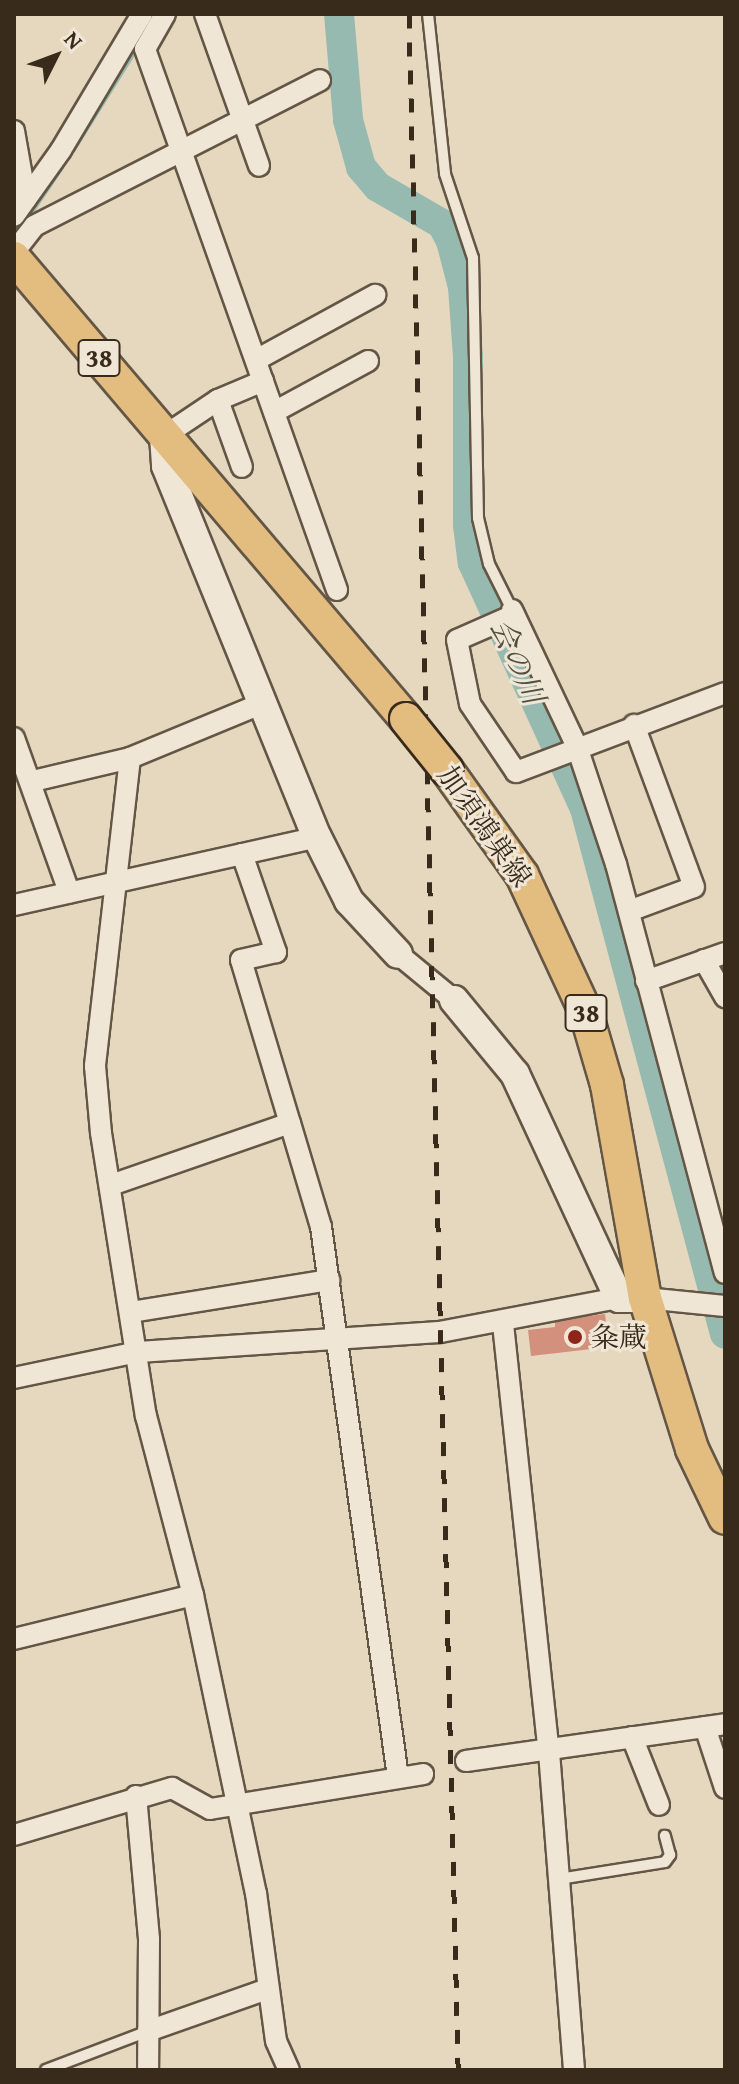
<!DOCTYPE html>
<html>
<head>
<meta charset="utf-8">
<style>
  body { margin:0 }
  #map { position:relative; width:739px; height:2084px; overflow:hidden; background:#e6d8bf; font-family:"Gentium Book Plus","Noto Serif JP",serif }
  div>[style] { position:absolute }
  .stream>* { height:5px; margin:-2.5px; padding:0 2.5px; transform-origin:2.5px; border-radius:2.5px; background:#96bab0 }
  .river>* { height:30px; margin:-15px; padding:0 15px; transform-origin:15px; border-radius:15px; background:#96bab0 }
  .building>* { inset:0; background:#d2907d }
  .roads { filter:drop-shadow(2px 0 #645645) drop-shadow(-2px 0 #645645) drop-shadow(0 2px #645645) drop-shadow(0 -2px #645645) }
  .lane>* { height:10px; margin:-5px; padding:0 5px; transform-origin:5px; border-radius:5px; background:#efe6d5 }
  .street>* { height:20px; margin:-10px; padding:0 10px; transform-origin:10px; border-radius:10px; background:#efe6d5 }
  .secondary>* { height:28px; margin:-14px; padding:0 14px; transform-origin:14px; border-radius:14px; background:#efe6d5 }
  .primary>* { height:32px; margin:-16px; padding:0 16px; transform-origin:16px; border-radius:16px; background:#e3bc80 }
  .rail>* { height:5px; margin-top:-2.5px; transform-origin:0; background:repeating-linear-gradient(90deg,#392b1c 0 14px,transparent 0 28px) }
  .bridges { filter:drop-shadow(2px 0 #392b1c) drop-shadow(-2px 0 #392b1c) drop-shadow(0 2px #392b1c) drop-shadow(0 -2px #392b1c) }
  .primary-bridge>* { height:32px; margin:-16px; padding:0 16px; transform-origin:16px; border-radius:16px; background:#e3bc80 }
  .dots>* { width:22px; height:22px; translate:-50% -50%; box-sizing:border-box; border:4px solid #efe6d5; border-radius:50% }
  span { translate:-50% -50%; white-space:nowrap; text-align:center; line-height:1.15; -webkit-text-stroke:6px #efe6d5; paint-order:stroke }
  .shield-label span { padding:2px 6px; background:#efe6d5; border:2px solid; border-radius:6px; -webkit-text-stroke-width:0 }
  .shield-label { font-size:26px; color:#392b1c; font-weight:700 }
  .street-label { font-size:28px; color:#392b1c }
  .poi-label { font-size:28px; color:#392b1c }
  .left { translate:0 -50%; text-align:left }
  .water-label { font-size:30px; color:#504f41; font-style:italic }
  .frame { position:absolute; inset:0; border:16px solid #392b1c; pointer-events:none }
  .north { position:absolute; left:16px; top:16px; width:80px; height:80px; -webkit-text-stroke:6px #efe6d5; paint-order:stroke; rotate:48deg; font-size:22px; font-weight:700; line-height:32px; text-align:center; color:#392b1c }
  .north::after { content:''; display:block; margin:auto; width:28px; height:36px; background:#392b1c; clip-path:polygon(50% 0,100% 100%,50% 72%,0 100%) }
</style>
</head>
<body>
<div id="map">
  <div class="stream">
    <i style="left:143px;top:33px;width:21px;rotate:-62deg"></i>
    <i style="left:73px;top:149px;width:121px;rotate:-58.1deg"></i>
    <i style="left:32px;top:210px;width:52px;rotate:-56deg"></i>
  </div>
  <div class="river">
    <i style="left:339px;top:14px;width:106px;rotate:85.1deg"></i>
    <i style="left:348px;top:120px;width:49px;rotate:74.5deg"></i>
    <i style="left:361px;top:167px;width:26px;rotate:50deg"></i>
    <i style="left:378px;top:187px;width:74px;rotate:30deg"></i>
    <i style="left:442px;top:224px;width:19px;rotate:62deg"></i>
    <i style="left:451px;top:241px;width:48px;rotate:75.4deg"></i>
    <i style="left:463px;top:287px;width:69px;rotate:85.9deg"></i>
    <i style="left:468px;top:356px;width:169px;rotate:90deg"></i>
    <i style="left:468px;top:525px;width:38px;rotate:83deg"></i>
    <i style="left:473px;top:563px;width:270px;rotate:65.5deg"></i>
    <i style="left:585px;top:809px;width:543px;rotate:75.07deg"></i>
  </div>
  <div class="building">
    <i style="clip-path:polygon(605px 1314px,609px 1347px,531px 1356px,528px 1330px,555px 1327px,555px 1320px)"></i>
  </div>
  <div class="roads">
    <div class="lane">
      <i style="left:428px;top:14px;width:161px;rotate:83.9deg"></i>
      <i style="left:445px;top:174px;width:89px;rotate:71.6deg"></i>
      <i style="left:473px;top:258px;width:260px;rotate:88.9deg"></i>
      <i style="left:478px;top:518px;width:47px;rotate:76.6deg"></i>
      <i style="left:489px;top:564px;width:51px;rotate:63.4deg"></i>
      <i style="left:559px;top:1879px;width:107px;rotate:-9.1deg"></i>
      <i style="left:665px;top:1862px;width:9px;rotate:-54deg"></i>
      <i style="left:670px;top:1855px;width:20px;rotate:-105deg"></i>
      <i style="left:46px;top:2070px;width:109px;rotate:-20.9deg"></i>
    </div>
    <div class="street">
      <i style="left:165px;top:14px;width:40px;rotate:119.7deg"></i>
      <i style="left:145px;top:49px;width:574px;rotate:70.46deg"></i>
      <i style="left:205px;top:14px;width:161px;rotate:70.4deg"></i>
      <i style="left:14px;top:131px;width:69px;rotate:80deg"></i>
      <i style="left:14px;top:216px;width:81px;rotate:-54.5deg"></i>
      <i style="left:61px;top:150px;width:158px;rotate:-59.2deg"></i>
      <i style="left:14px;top:252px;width:33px;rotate:-52deg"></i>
      <i style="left:34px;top:226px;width:321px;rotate:-27deg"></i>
      <i style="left:256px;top:360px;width:136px;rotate:-28.6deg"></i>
      <i style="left:218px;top:400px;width:71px;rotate:70.3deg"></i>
      <i style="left:274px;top:412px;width:107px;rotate:-28.5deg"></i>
      <i style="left:164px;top:436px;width:65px;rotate:-33.7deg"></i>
      <i style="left:218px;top:400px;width:49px;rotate:-22.9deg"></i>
      <i style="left:512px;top:610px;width:152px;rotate:64.6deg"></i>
      <i style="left:577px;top:747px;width:123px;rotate:71.6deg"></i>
      <i style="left:616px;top:864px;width:423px;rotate:75.1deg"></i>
      <i style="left:514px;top:615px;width:62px;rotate:156.3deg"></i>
      <i style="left:457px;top:640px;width:65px;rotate:78.5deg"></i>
      <i style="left:470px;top:704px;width:82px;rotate:55.9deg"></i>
      <i style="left:516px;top:772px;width:223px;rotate:-20.7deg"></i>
      <i style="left:14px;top:738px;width:164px;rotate:70.3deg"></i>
      <i style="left:130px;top:758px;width:310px;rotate:96.5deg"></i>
      <i style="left:95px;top:1066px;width:67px;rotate:84.9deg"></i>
      <i style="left:101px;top:1133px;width:287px;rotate:81deg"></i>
      <i style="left:146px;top:1416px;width:185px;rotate:75.3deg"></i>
      <i style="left:193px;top:1595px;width:305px;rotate:78.1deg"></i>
      <i style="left:256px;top:1893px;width:149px;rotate:82.3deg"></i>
      <i style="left:276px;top:2041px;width:32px;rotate:66deg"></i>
      <i style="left:33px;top:781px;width:100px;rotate:-13.3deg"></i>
      <i style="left:130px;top:758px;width:144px;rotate:-22.5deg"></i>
      <i style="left:242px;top:854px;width:104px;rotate:70.9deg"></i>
      <i style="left:276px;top:952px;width:36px;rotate:167deg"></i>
      <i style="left:241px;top:960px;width:170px;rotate:73.3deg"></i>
      <i style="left:14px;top:905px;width:311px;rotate:-12.6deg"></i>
      <i style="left:629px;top:911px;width:69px;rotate:-20.3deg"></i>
      <i style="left:694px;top:887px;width:173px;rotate:-110.3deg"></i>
      <i style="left:398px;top:954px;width:72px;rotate:39.4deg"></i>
      <i style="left:704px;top:960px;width:43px;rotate:60.4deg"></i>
      <i style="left:646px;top:981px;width:84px;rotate:-19.5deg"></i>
      <i style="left:111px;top:1185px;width:189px;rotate:-19.1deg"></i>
      <i style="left:290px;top:1123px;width:109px;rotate:73.4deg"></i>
      <i style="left:321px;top:1227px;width:555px;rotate:82.03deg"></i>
      <i style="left:645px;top:1298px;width:80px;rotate:5.7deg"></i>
      <i style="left:131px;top:1312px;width:201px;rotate:-9.2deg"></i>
      <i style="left:503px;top:1324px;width:430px;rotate:83.9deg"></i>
      <i style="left:549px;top:1752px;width:319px;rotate:85.5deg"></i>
      <i style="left:14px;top:1378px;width:126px;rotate:-11.9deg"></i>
      <i style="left:137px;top:1352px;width:304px;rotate:-3.8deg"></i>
      <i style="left:440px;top:1332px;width:182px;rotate:-10.8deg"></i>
      <i style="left:14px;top:1639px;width:184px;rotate:-13.8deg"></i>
      <i style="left:705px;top:1727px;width:64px;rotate:71.8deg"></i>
      <i style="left:632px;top:1737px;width:73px;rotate:68.3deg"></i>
      <i style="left:466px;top:1761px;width:262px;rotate:-8.1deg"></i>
      <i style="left:136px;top:1796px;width:144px;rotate:84.8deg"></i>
      <i style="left:149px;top:1939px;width:131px;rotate:90.4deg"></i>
      <i style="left:14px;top:1835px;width:165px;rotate:-16.6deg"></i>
      <i style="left:172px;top:1788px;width:43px;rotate:28.9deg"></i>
      <i style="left:210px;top:1809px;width:216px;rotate:-9.3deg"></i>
      <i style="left:148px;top:2031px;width:126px;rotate:-19.4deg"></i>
    </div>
    <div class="secondary">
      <i style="left:164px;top:436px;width:30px;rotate:86deg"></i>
      <i style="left:166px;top:466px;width:401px;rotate:67.9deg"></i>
      <i style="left:317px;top:837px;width:72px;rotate:63.4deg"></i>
      <i style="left:349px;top:901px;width:72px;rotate:47.2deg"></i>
      <i style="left:454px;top:1000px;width:96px;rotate:50.5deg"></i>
      <i style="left:515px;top:1074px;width:247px;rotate:65.1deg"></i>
      <i style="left:619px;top:1298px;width:26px"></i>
    </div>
    <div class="primary">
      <i style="left:14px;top:258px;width:605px;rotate:49.62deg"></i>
      <i style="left:447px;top:770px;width:129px;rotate:54.5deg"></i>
      <i style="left:522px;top:875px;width:152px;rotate:65.1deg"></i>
      <i style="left:586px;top:1013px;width:75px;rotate:73.7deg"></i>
      <i style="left:607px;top:1085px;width:216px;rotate:79.9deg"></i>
      <i style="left:645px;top:1298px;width:158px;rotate:72.7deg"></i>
      <i style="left:692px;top:1449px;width:76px;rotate:64.4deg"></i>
    </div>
  </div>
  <div class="rail">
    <i style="left:409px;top:14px;width:2057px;rotate:88.63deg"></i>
  </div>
  <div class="bridges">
    <div class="primary-bridge">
      <i style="left:406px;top:719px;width:65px;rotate:51.2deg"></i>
    </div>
  </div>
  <div class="dots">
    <i style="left:575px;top:1337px;background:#8f2418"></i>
  </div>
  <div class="shield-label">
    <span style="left:99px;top:358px">38</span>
    <span style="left:586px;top:1013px">38</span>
  </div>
  <div class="street-label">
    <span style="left:485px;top:826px;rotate:55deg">加須鴻巣線</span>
  </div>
  <div class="poi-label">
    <span class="left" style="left:591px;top:1337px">粂蔵</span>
  </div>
  <div class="water-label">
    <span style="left:518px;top:661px;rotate:66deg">会の川</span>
  </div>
  <div class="frame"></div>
  <div class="north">N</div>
</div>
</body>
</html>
